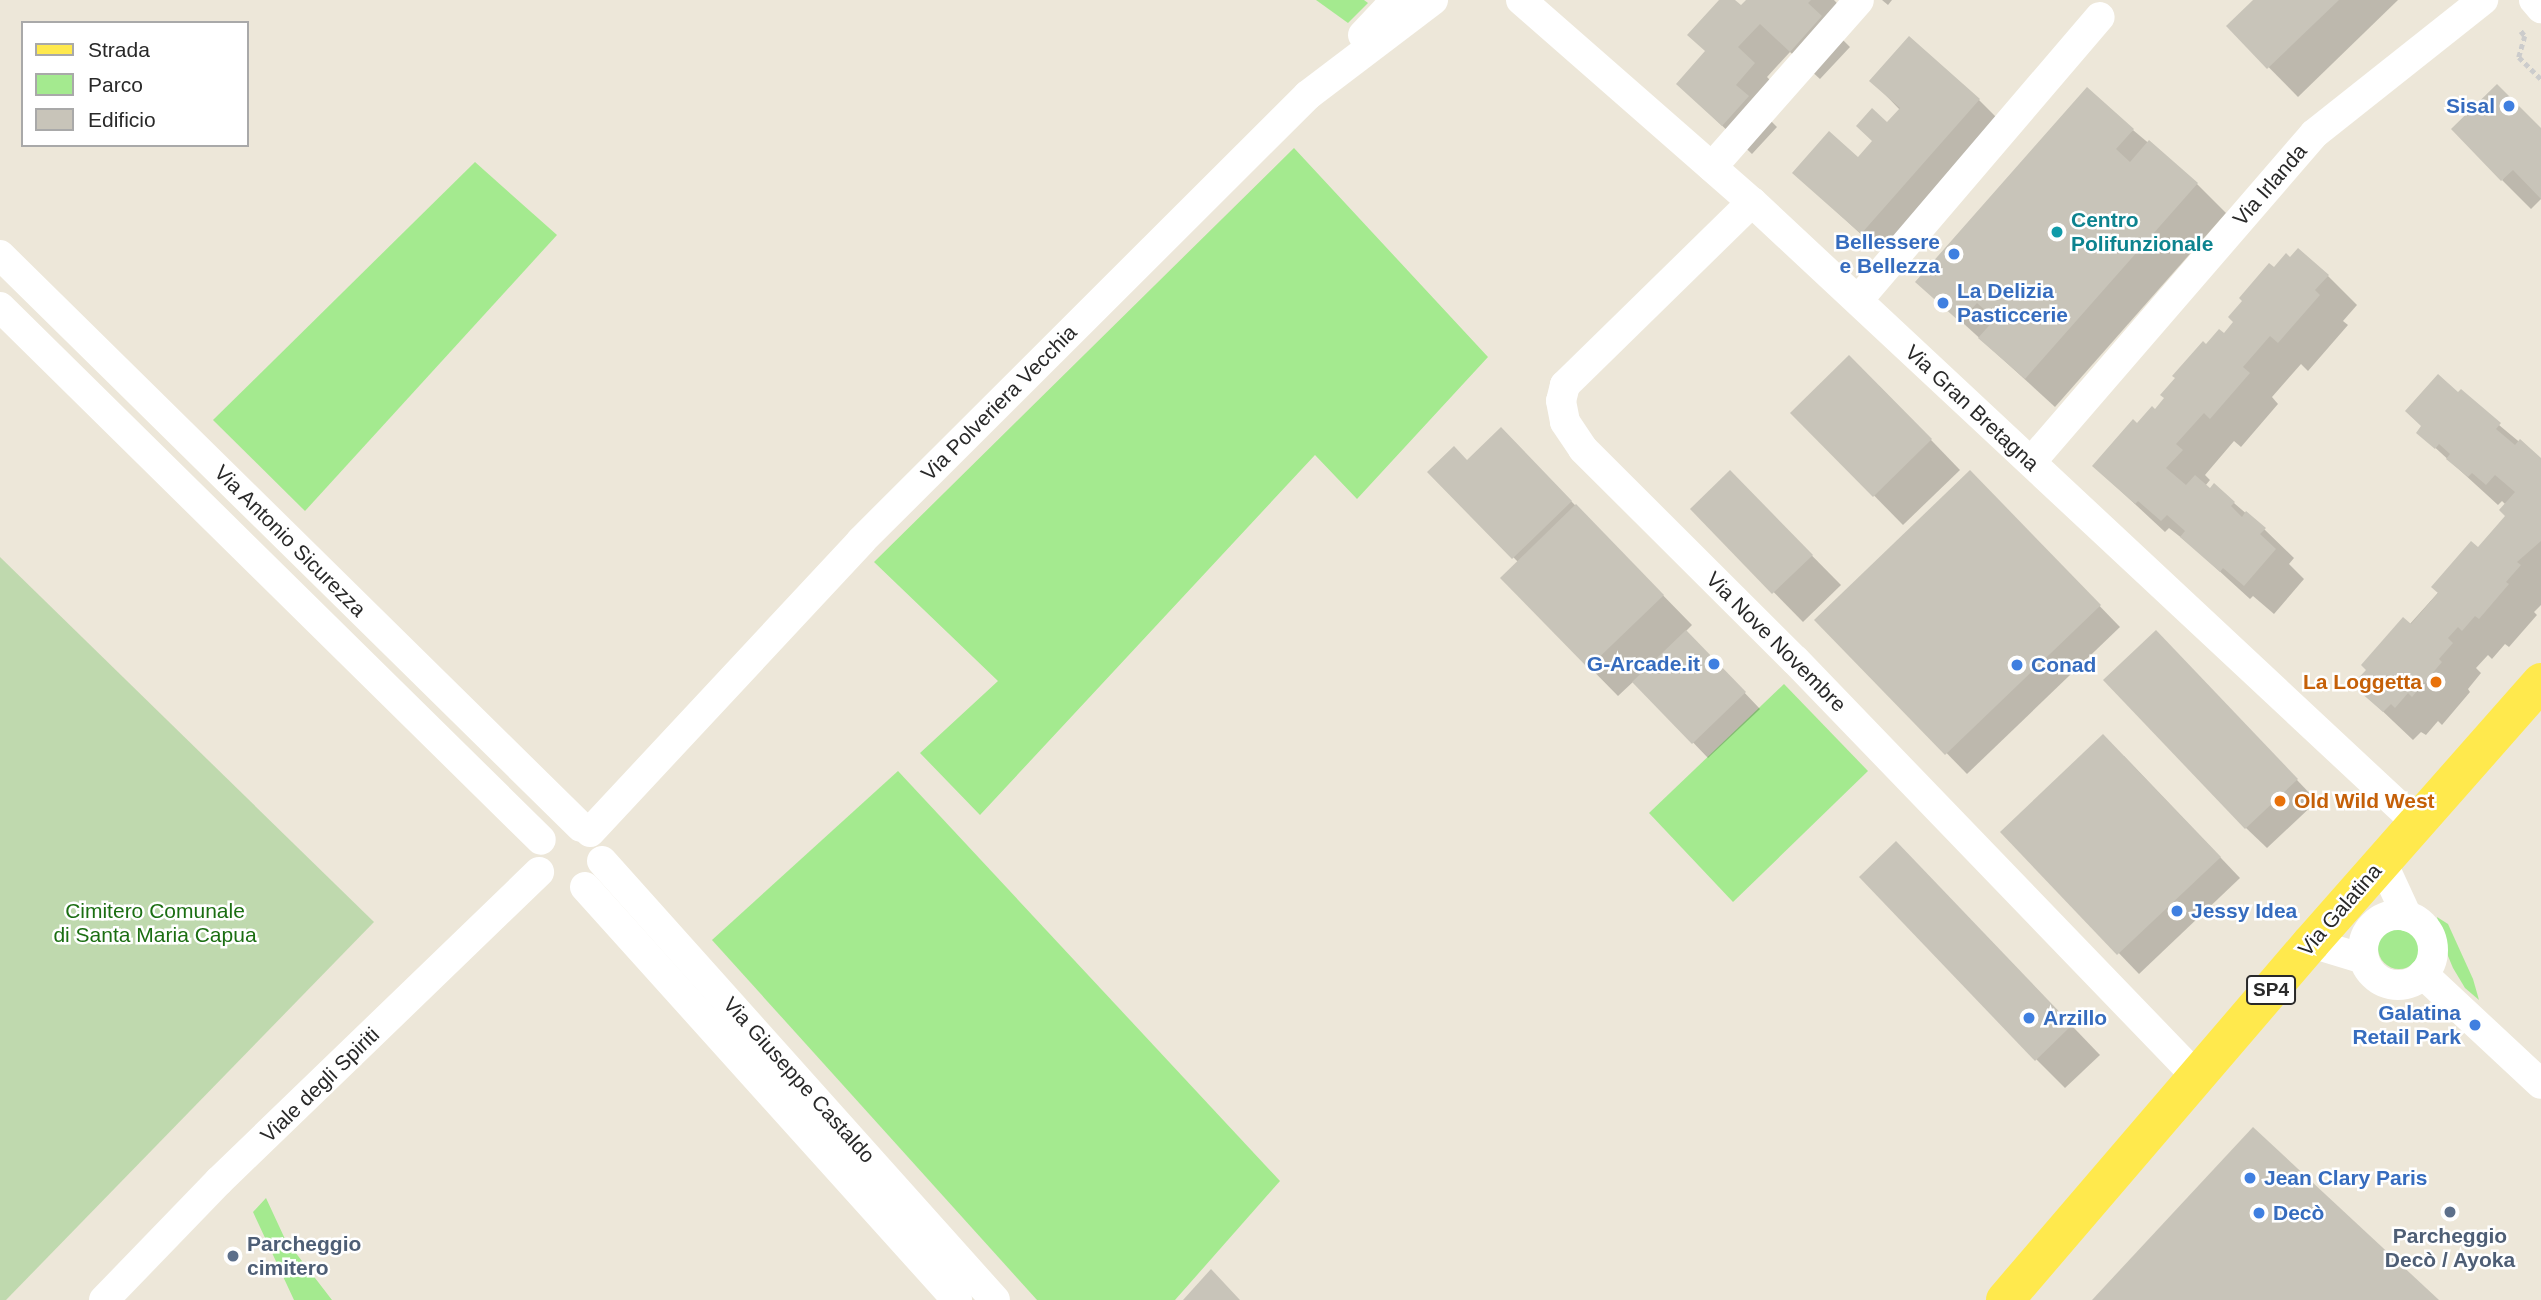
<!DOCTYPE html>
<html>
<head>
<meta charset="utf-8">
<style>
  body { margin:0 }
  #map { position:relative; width:2541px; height:1300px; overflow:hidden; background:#ede7d9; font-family:Arial,sans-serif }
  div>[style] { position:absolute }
  .green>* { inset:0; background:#a4ea8f }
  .round { border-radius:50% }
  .cemetery>* { inset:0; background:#bfd9ae }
  .shadow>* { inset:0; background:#0003 }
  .building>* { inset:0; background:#c8c4b9 }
  .path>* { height:4.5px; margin-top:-2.25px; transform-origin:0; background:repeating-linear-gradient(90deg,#ccc 0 5px,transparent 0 8.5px) }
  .minor>* { height:30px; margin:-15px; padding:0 15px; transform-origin:15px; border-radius:15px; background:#fff }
  .minor>.ring { margin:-15px; padding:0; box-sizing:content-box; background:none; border:30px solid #fff; border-radius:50% }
  .major>* { height:38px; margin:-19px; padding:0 19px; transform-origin:19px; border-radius:19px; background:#ffe94d }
  .dots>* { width:19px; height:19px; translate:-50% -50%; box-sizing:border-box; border:4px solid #fff; border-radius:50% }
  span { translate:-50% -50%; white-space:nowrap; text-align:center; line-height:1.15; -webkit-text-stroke:5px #fff; paint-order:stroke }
  .shield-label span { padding:2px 5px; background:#fff; border:2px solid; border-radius:5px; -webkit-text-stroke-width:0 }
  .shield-label { font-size:19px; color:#292929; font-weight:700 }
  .shop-label { font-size:21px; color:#366cbe; font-weight:700 }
  .right { translate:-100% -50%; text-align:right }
  .left { translate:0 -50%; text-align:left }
  .street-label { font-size:21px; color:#292929 }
  .culture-label { font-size:21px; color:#0d838f; font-weight:700 }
  .food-label { font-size:21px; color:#c56008; font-weight:700 }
  .park-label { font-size:21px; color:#1b6e12 }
  .service-label { font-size:21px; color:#4e5e75; font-weight:700 }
  .legend { position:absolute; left:21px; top:21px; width:228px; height:126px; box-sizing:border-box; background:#fff; border:2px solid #a9a9a9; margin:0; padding:9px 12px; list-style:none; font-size:21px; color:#292929 }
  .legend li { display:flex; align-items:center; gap:14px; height:35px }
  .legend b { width:35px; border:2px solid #a9a9a9 }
</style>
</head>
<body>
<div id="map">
  <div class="green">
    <i style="clip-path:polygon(1316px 0,1364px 0,1368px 3px,1348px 23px)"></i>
    <i style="clip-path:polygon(1294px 148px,1488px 357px,1357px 499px,1315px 455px,980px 815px,920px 753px,998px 681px,874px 562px)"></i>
    <i style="clip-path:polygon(475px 162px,557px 235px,305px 511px,213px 420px)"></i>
    <i style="clip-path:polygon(1784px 684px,1868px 771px,1733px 902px,1649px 813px)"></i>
    <i style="clip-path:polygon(898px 771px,1280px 1181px,1175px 1300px,1037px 1300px,712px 940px)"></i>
    <i style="clip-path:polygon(2437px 917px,2448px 924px,2473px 979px,2479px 1000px,2465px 988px,2453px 968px,2443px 944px)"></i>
    <i class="round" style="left:2378px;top:927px;width:42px;height:42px"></i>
    <i style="clip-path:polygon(266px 1198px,285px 1239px,332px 1300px,294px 1300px,253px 1212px)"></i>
  </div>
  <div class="cemetery">
    <i style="clip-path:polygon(0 557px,374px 922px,6px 1300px,0 1300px)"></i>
  </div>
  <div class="shadow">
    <i style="clip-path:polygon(1721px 0,1733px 0,1741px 7px,1748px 0,1834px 0,1850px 17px,1836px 33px,1850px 47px,1820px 79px,1790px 52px,1767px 77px,1783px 93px,1764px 114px,1777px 127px,1752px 154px,1678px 84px,1707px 52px)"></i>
    <i style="clip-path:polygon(1882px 0,1892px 0,1888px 5px)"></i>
    <i style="clip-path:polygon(2255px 0,2398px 0,2298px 97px,2228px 26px)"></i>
    <i style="clip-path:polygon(1872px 81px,1979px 100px,2008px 129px,1891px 262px,1795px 173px,1859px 159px,1900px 110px)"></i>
    <i style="clip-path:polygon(2133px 130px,2197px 184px,2226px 213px,2055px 407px,1918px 282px)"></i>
    <i style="clip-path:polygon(2541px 130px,2541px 199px,2531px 209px,2502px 180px)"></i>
    <i style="clip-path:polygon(2274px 269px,2328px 276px,2357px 305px,2343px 321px,2348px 325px,2308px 371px,2301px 364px,2272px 397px,2278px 404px,2241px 447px,2234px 441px,2205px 475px,2210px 480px,2205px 486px,2234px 503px,2264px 529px,2294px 558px,2289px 564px,2304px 579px,2274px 614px,2253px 596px,2250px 599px,2193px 547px,2169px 528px,2165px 532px,2094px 466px,2155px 411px,2206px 346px,2224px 335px)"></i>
    <i style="clip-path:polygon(1879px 386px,1960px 470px,1903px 525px,1793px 413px)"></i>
    <i style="clip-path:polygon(2499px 425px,2541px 460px,2541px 605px,2534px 612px,2537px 615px,2509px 647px,2505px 644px,2492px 659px,2488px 655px,2476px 668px,2481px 673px,2468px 689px,2470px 692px,2442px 725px,2438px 721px,2426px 735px,2421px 732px,2413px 740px,2355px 685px,2507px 516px,2506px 505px,2502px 501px,2498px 505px,2418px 432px)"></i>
    <i style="clip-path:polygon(1530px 459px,1692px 625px,1686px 631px,1760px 709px,1708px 758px,1634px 681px,1618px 696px,1502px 578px,1518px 562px,1430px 472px,1467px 462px)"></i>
    <i style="clip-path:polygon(1990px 493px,2120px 627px,1967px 774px,1817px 620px)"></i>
    <i style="clip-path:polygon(1759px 502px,1841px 585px,1803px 622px,1692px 509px)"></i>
    <i style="clip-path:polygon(2176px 653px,2317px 801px,2267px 848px,2246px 828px)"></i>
    <i style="clip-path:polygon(2124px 756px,2240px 878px,2139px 974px,2002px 832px)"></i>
    <i style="clip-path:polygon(1925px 873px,2100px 1055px,2065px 1088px,2036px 1059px)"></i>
  </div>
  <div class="building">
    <i style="clip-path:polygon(1719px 0,1735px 0,1741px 5px,1746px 0,1811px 0,1808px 3px,1822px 16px,1790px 52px,1760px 24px,1738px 47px,1755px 63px,1736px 85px,1749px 96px,1722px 126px,1676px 84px,1705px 51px,1687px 35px)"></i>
    <i style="clip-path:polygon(2253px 0,2339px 0,2267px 69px,2226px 26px)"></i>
    <i style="clip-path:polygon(1909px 36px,1980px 99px,1861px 234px,1792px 173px,1829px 131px,1858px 157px,1872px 141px,1856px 126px,1872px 108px,1887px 122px,1900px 108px,1869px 81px)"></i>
    <i style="clip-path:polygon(2497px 84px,2541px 128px,2541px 199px,2513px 170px,2501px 181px,2451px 129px)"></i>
    <i style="clip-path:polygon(2087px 87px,2134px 129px,2116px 149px,2130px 162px,2149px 140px,2198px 183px,2025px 379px,1978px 338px,1995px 319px,1977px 303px,1960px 322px,1915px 282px)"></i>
    <i style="clip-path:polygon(2298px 248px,2329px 275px,2315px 290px,2320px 295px,2278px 343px,2270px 336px,2243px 367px,2250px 373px,2210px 419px,2204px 413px,2176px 444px,2183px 450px,2166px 468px,2186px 485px,2195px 475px,2210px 488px,2214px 483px,2235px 502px,2231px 506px,2242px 517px,2246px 511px,2266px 528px,2260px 534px,2276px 549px,2244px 586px,2223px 568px,2220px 572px,2180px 537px,2185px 531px,2167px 515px,2161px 521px,2138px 501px,2135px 504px,2092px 466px,2133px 419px,2137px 423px,2152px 406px,2155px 409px,2164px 398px,2160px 395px,2175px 378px,2172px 376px,2203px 341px,2206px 344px,2219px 329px,2224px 333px,2233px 322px,2228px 317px,2242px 301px,2239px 298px,2269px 263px,2274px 267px,2286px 253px,2290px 257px)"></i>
    <i style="clip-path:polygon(1849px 355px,1932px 439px,1873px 497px,1790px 413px)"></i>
    <i style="clip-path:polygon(2438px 374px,2458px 392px,2461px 389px,2501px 423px,2496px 429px,2515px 445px,2520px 439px,2541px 458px,2541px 541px,2517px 562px,2521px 565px,2506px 582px,2509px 584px,2479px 619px,2475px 616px,2462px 631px,2458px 627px,2448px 638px,2453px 643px,2439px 659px,2442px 662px,2412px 697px,2408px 693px,2395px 708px,2391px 704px,2383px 712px,2352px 685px,2366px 670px,2361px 665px,2403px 617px,2411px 624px,2438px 593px,2431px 587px,2471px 541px,2478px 547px,2505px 516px,2499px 510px,2515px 492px,2495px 475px,2486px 485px,2472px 473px,2468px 477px,2446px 459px,2450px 454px,2439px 444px,2435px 449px,2416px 433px,2421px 426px,2405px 411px)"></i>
    <i style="clip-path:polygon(1501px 427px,1572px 501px,1512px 559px,1427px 472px,1454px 446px,1467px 460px)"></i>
    <i style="clip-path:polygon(1730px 470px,1813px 555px,1772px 594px,1690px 509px)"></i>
    <i style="clip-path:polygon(1970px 470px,2101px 605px,1945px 755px,1814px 620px)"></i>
    <i style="clip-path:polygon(1576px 504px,1664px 595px,1588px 668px,1500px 578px)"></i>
    <i style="clip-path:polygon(1686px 630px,1746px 692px,1692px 744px,1632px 682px)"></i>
    <i style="clip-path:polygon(2156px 630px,2298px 779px,2245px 829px,2103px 680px)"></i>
    <i style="clip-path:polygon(2103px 734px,2221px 857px,2117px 955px,2000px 832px)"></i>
    <i style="clip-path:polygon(1896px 841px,2072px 1025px,2035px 1061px,1859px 877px)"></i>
    <i style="clip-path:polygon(2253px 1127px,2439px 1300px,2092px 1300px)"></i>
    <i style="clip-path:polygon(1211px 1269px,1240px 1300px,1183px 1300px)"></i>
  </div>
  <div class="path">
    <i style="left:2521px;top:31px;width:6px;rotate:51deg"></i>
    <i style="left:2525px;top:36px;width:22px;rotate:106deg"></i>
    <i style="left:2519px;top:57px;width:31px;rotate:45deg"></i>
  </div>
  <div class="minor">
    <i style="left:1521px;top:0;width:307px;rotate:41.2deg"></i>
    <i style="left:1752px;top:202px;width:910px;rotate:43.04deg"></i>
    <i style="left:2534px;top:0;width:11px;rotate:49deg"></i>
    <i style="left:1363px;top:35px;width:48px;rotate:-46.7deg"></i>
    <i style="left:1712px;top:167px;width:222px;rotate:-48.6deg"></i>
    <i style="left:1752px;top:202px;width:262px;rotate:135.6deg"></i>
    <i style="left:1565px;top:385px;width:16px;rotate:104deg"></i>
    <i style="left:1561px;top:401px;width:21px;rotate:79deg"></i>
    <i style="left:1565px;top:422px;width:32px;rotate:56deg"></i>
    <i style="left:1583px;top:449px;width:299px;rotate:44.9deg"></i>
    <i style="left:1795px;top:660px;width:579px;rotate:46.05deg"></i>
    <i style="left:0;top:255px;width:815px;rotate:44.55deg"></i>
    <i style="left:1858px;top:300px;width:372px;rotate:-49.5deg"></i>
    <i style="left:0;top:307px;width:759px;rotate:44.57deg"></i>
    <i style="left:2031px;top:462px;width:433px;rotate:-49.2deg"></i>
    <i style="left:2314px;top:134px;width:216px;rotate:-38.4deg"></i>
    <i style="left:590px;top:832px;width:398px;rotate:-47deg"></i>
    <i style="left:861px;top:541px;width:631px;rotate:-44.94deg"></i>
    <i style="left:1308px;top:95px;width:157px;rotate:-37.2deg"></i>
    <i style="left:602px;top:861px;width:589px;rotate:48.16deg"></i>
    <i style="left:2382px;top:862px;width:60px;rotate:65.2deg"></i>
    <i style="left:585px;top:887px;width:556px;rotate:47.99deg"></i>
    <i class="ring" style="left:2363px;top:915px;width:40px;height:40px"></i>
    <i style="left:2311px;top:943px;width:55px;rotate:16.8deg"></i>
    <i style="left:2423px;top:974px;width:161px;rotate:43deg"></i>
    <i style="left:104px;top:1300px;width:165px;rotate:-46deg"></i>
    <i style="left:219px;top:1181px;width:445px;rotate:-44deg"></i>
  </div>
  <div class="major">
    <i style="left:2005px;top:1300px;width:470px;rotate:-49.4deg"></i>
    <i style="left:2311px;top:943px;width:348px;rotate:-48.6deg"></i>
  </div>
  <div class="dots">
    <i style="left:2509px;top:106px;background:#3f7fe0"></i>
    <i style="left:2057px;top:232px;background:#0f9aa8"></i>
    <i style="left:1954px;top:254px;background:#3f7fe0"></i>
    <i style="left:1943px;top:303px;background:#3f7fe0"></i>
    <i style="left:1714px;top:664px;background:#3f7fe0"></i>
    <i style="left:2017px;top:665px;background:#3f7fe0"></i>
    <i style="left:2436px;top:682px;background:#e8710a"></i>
    <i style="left:2280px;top:801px;background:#e8710a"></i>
    <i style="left:2177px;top:911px;background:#3f7fe0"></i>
    <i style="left:2029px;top:1018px;background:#3f7fe0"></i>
    <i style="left:2475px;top:1025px;background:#3f7fe0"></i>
    <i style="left:2250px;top:1178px;background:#3f7fe0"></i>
    <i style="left:2450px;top:1212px;background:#5c6f8a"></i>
    <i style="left:2259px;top:1213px;background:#3f7fe0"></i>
    <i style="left:233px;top:1256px;background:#5c6f8a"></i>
  </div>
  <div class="shield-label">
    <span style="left:2271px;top:990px">SP4</span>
  </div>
  <div class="shop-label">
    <span class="right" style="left:2495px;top:106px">Sisal</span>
    <span class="right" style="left:1940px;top:254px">Bellessere<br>e Bellezza</span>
    <span class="left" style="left:1957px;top:303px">La Delizia<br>Pasticcerie</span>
    <span class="right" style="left:1700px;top:664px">G-Arcade.it</span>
    <span class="left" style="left:2031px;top:665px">Conad</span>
    <span class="left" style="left:2191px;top:911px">Jessy Idea</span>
    <span class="right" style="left:2461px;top:1025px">Galatina<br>Retail Park</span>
    <span class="left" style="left:2043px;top:1018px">Arzillo</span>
    <span class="left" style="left:2264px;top:1178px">Jean Clary Paris</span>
    <span class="left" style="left:2273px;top:1213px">Decò</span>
  </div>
  <div class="street-label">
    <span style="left:2270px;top:185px;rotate:-49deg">Via Irlanda</span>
    <span style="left:999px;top:403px;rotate:-45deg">Via Polveriera Vecchia</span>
    <span style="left:1972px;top:408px;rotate:43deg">Via Gran Bretagna</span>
    <span style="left:290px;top:541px;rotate:45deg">Via Antonio Sicurezza</span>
    <span style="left:1776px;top:642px;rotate:45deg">Via Nove Novembre</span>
    <span style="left:2340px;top:910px;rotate:-49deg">Via Galatina</span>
    <span style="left:799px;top:1080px;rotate:48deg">Via Giuseppe Castaldo</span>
    <span style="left:320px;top:1085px;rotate:-44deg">Viale degli Spiriti</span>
  </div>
  <div class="culture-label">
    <span class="left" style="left:2071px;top:232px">Centro<br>Polifunzionale</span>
  </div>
  <div class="food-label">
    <span class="right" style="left:2422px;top:682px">La Loggetta</span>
    <span class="left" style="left:2294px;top:801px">Old Wild West</span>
  </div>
  <div class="park-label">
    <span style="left:155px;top:923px">Cimitero Comunale<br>di Santa Maria Capua</span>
  </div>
  <div class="service-label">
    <span style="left:2450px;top:1248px">Parcheggio<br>Decò / Ayoka</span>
    <span class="left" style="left:247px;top:1256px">Parcheggio<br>cimitero</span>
  </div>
  <ul class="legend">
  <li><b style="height:9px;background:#ffe94d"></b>Strada</li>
  <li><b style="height:19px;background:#a4ea8f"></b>Parco</li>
  <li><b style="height:19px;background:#c8c4b9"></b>Edificio</li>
  </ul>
</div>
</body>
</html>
